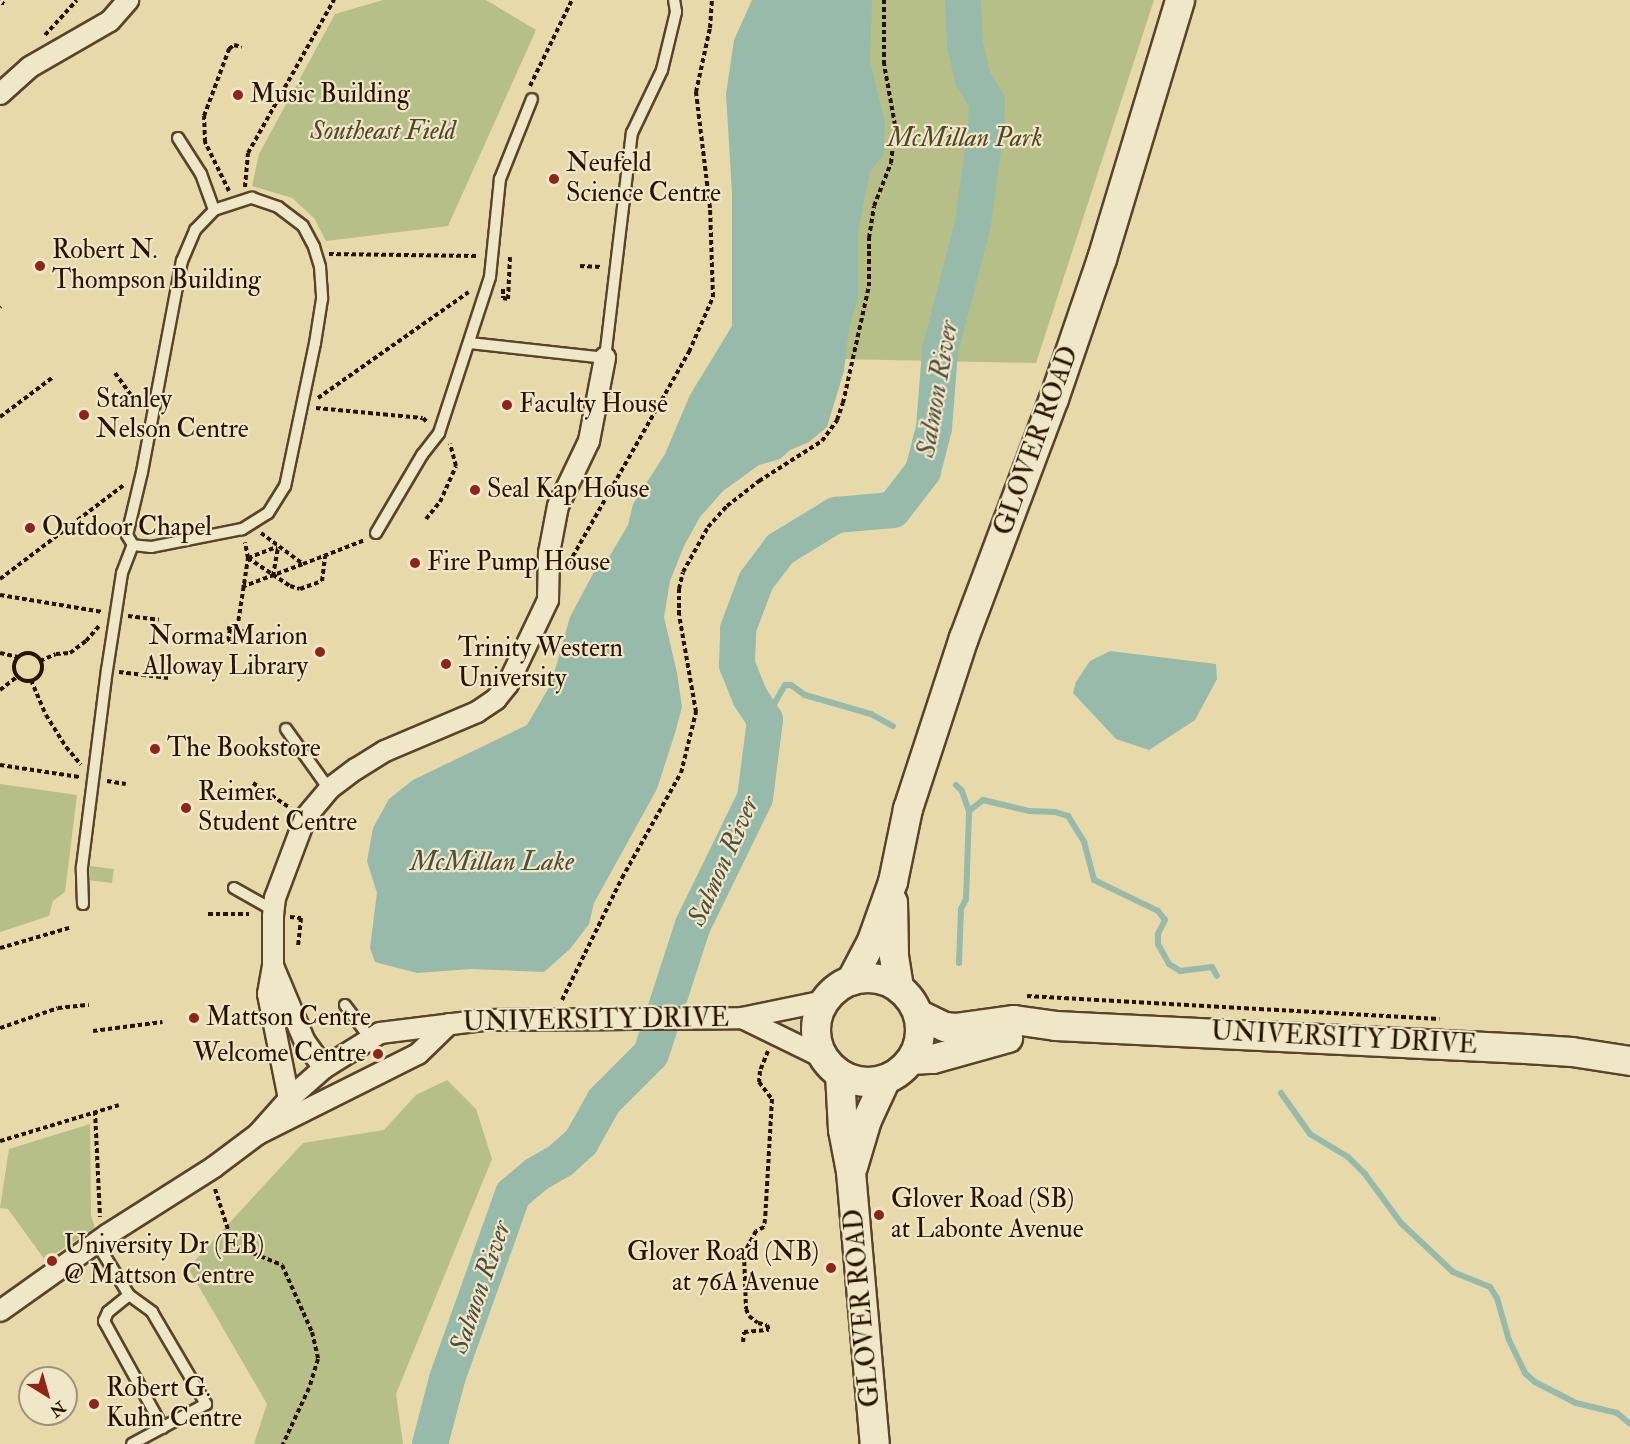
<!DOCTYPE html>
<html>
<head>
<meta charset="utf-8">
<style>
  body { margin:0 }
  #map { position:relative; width:1630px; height:1444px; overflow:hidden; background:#e8d9aa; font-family:"IM FELL Double Pica",serif }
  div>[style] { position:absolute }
  .green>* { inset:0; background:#b6bf88 }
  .water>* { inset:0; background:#97baab }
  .stream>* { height:6px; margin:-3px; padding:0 3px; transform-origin:3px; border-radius:3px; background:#97baab }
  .river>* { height:36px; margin:-18px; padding:0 18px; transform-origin:18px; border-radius:18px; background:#97baab }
  .path>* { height:4px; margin-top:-2px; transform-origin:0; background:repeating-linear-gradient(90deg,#291300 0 4.5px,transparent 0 7.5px) }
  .path>.ring { margin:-2px; padding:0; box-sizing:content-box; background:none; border:4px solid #291300; border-radius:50% }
  .roads { filter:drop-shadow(2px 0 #59442a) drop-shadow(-2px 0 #59442a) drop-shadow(0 2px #59442a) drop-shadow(0 -2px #59442a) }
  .lane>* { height:10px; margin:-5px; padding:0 5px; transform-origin:5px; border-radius:5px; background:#f0e6c8 }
  .street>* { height:20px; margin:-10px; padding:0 10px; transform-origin:10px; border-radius:10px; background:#f0e6c8 }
  .secondary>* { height:28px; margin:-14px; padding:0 14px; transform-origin:14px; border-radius:14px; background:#f0e6c8 }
  .secondary>.ring { margin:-14px; padding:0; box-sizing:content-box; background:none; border:28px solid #f0e6c8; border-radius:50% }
  .rail>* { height:7px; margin-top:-3.5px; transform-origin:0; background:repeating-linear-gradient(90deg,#f0e6c8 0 14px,#291300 0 28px); box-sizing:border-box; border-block:2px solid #291300 }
  .dots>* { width:16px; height:16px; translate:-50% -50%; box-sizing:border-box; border:3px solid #f0e6c8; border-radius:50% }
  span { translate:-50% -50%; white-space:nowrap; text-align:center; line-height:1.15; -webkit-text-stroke:4.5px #f0e6c8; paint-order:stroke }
  .poi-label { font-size:26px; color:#291300 }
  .left { translate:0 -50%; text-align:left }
  .right { translate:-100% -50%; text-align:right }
  .park-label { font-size:26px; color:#534729; font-style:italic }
  .street-label { font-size:26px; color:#291300 }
  .water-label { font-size:27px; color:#504d3c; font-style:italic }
  .north { position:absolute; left:18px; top:1366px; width:60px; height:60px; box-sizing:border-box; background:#f0e6c8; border:2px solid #a09278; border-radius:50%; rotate:143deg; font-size:16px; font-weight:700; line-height:24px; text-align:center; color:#291300 }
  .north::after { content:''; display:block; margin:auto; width:21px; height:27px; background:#8f2418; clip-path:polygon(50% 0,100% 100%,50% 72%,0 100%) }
</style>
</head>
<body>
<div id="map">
  <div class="green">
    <i style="clip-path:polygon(383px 0,486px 0,536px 30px,448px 226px,326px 241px,314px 218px,292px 198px,252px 186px,259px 154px,335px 14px)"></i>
    <i style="clip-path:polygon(848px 0,1154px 0,1036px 363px,793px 358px)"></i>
    <i style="clip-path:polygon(0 784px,77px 795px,65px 892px,53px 901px,49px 916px,0 932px)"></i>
    <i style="clip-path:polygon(90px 866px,114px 869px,112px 883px,88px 880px)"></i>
    <i style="clip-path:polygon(447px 1080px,476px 1109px,492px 1159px,396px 1394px,403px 1444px,254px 1444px,267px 1404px,188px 1268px,303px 1143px,384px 1130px,416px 1095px)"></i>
    <i style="clip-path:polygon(90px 1124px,91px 1215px,95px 1228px,45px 1260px,8px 1209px,0 1208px,9px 1149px)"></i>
  </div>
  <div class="water">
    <i style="clip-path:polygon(752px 0,872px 0,870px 61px,885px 123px,883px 156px,870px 171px,858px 232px,858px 298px,849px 328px,844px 371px,827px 427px,809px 442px,790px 450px,780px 459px,759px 465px,723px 491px,700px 517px,684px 546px,670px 581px,664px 617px,677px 673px,682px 707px,675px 733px,657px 789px,594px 903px,589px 924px,570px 949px,544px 972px,471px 969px,417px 973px,375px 962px,370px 948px,377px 893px,367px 861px,373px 828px,389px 799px,413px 780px,527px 725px,551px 684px,570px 617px,595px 570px,605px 564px,628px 525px,633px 504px,665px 454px,690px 395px,732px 326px,732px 193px,726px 94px,734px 40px)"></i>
    <i style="clip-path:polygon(1110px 651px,1216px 664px,1217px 679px,1195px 720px,1149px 750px,1116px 739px,1073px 693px,1076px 682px,1090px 661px)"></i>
  </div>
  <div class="stream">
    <i style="left:765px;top:720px;width:40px;rotate:-60.3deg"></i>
    <i style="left:785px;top:685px;width:6px"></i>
    <i style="left:791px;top:685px;width:17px;rotate:36deg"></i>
    <i style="left:805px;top:695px;width:69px;rotate:16.1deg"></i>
    <i style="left:871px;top:714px;width:25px;rotate:29deg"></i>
    <i style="left:956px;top:785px;width:8px;rotate:45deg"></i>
    <i style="left:962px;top:791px;width:21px;rotate:71deg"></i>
    <i style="left:969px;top:811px;width:18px;rotate:-38deg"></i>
    <i style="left:983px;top:800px;width:47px;rotate:13.4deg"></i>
    <i style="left:1029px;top:811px;width:26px;rotate:2deg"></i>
    <i style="left:1055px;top:812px;width:14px;rotate:17deg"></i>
    <i style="left:1068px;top:816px;width:31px;rotate:58deg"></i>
    <i style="left:1084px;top:842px;width:39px;rotate:75deg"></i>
    <i style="left:1094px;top:880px;width:71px;rotate:25.8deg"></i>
    <i style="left:1158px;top:911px;width:11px;rotate:52deg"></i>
    <i style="left:1165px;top:920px;width:16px;rotate:117deg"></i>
    <i style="left:1158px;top:934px;width:10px;rotate:90deg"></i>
    <i style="left:1158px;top:944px;width:23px;rotate:61deg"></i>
    <i style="left:1169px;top:964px;width:13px;rotate:32deg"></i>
    <i style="left:1180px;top:971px;width:32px;rotate:-7deg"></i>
    <i style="left:1212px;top:967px;width:10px;rotate:61deg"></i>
    <i style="left:959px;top:963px;width:54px;rotate:-87.9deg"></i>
    <i style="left:961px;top:909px;width:11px;rotate:-63deg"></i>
    <i style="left:966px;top:899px;width:88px;rotate:-88deg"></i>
    <i style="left:1281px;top:1093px;width:50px;rotate:54.7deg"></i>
    <i style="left:1310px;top:1134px;width:44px;rotate:31.2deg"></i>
    <i style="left:1348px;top:1157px;width:24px;rotate:45deg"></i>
    <i style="left:1365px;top:1174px;width:61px;rotate:53.7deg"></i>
    <i style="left:1401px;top:1223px;width:71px;rotate:43.3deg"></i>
    <i style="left:1453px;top:1272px;width:40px;rotate:22deg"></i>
    <i style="left:1490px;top:1287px;width:13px;rotate:58deg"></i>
    <i style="left:1497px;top:1298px;width:44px;rotate:74.1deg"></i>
    <i style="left:1509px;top:1340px;width:37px;rotate:64deg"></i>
    <i style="left:1525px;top:1373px;width:13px;rotate:42deg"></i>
    <i style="left:1535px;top:1382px;width:46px;rotate:27.1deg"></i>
    <i style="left:1576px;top:1403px;width:42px;rotate:13.7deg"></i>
    <i style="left:1617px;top:1413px;width:16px;rotate:40deg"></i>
  </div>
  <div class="river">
    <i style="left:430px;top:1444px;width:67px;rotate:-75.3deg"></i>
    <i style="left:447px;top:1379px;width:196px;rotate:-70.4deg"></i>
    <i style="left:513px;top:1194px;width:31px;rotate:-40deg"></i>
    <i style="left:537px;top:1174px;width:28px;rotate:-30deg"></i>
    <i style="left:561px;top:1160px;width:27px;rotate:-42deg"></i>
    <i style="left:581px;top:1142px;width:47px;rotate:-60.7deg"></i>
    <i style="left:604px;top:1101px;width:66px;rotate:-45deg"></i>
    <i style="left:651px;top:1054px;width:136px;rotate:-72deg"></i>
    <i style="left:693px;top:925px;width:141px;rotate:-64deg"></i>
    <i style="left:755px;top:798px;width:79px;rotate:-82.7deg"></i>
    <i style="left:765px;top:720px;width:27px;rotate:-123deg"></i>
    <i style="left:750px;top:697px;width:35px;rotate:-112deg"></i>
    <i style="left:737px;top:665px;width:36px;rotate:-88deg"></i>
    <i style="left:738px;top:629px;width:51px;rotate:-69.4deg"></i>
    <i style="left:756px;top:581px;width:40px;rotate:-53deg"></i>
    <i style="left:780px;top:549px;width:66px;rotate:-31.3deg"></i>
    <i style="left:836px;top:515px;width:57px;rotate:-5deg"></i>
    <i style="left:893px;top:510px;width:49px;rotate:-52.4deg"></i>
    <i style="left:923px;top:471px;width:44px;rotate:-75.7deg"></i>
    <i style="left:934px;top:428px;width:77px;rotate:-85.5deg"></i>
    <i style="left:940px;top:351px;width:132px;rotate:-75.5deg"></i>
    <i style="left:973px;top:223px;width:97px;rotate:-82.3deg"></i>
    <i style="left:986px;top:127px;width:25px;rotate:-88deg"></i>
    <i style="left:987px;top:102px;width:27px;rotate:-121deg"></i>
    <i style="left:973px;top:79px;width:36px;rotate:-103deg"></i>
    <i style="left:965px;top:44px;width:44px;rotate:-92.6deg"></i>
  </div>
  <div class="path">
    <i style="left:45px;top:35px;width:47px;rotate:-47.6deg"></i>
    <i style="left:530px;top:86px;width:96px;rotate:-64deg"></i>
    <i style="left:245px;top:187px;width:34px;rotate:-85deg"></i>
    <i style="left:248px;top:153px;width:176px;rotate:-60.7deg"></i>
    <i style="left:229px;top:191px;width:55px;rotate:-116.1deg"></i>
    <i style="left:205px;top:142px;width:26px;rotate:-92deg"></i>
    <i style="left:204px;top:116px;width:72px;rotate:-69.5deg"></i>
    <i style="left:229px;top:49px;width:6px;rotate:-39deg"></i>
    <i style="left:234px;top:45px;width:8px;rotate:14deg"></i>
    <i style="left:329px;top:254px;width:149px;rotate:0.8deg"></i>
    <i style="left:580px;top:266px;width:21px;rotate:3deg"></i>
    <i style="left:503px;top:289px;width:9px;rotate:90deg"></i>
    <i style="left:503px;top:298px;width:5px;rotate:11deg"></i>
    <i style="left:508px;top:299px;width:42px;rotate:-87.3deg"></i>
    <i style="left:0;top:307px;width:1px;rotate:-45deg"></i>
    <i style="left:115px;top:373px;width:41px;rotate:54deg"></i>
    <i style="left:318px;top:398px;width:184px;rotate:-35.1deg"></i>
    <i style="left:316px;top:408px;width:107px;rotate:5.3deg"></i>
    <i style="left:423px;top:418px;width:6px;rotate:45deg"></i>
    <i style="left:0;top:417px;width:66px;rotate:-37deg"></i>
    <i style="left:426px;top:519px;width:22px;rotate:-51deg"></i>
    <i style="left:440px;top:502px;width:39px;rotate:-66deg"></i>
    <i style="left:456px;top:466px;width:23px;rotate:-105deg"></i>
    <i style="left:261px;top:533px;width:52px;rotate:36.4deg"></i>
    <i style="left:303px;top:564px;width:66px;rotate:-21.2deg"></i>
    <i style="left:248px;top:558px;width:50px;rotate:33.7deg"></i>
    <i style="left:290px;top:586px;width:10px;rotate:17deg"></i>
    <i style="left:300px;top:589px;width:23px;rotate:-20deg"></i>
    <i style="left:322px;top:581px;width:25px;rotate:-83deg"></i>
    <i style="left:248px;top:558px;width:31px;rotate:-21deg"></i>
    <i style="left:569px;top:563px;width:243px;rotate:-60.4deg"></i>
    <i style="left:689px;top:352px;width:60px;rotate:-66.4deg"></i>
    <i style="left:713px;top:297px;width:89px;rotate:-91.9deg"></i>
    <i style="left:710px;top:208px;width:117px;rotate:-96.9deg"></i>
    <i style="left:696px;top:92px;width:66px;rotate:-77.7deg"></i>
    <i style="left:710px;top:28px;width:28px;rotate:-86deg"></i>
    <i style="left:273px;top:576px;width:28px;rotate:-80deg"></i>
    <i style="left:0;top:579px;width:156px;rotate:-37.2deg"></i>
    <i style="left:242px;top:587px;width:65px;rotate:-20.7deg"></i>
    <i style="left:0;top:595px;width:104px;rotate:9.4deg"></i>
    <i style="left:128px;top:616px;width:31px;rotate:7deg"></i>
    <i style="left:227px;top:628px;width:24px;rotate:12deg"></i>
    <i style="left:230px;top:629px;width:13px;rotate:99deg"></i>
    <i style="left:228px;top:642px;width:7px;rotate:8deg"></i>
    <i style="left:235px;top:643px;width:86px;rotate:-81.3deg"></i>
    <i style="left:248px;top:558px;width:16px;rotate:-101deg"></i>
    <i style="left:0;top:653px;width:18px;rotate:13deg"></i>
    <i class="ring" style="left:14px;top:653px;width:24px;height:24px"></i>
    <i style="left:40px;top:661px;width:17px;rotate:-24deg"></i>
    <i style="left:56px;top:654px;width:14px;rotate:-4deg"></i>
    <i style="left:70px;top:653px;width:20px;rotate:-37deg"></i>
    <i style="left:86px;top:641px;width:20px;rotate:-49deg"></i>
    <i style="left:119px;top:672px;width:50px;rotate:6.8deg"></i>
    <i style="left:31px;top:680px;width:38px;rotate:67deg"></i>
    <i style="left:46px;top:715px;width:38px;rotate:58deg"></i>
    <i style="left:66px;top:747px;width:23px;rotate:50deg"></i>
    <i style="left:0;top:690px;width:23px;rotate:-38deg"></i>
    <i style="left:0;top:765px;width:80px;rotate:8.6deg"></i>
    <i style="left:107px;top:781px;width:19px;rotate:9deg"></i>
    <i style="left:253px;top:783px;width:45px;rotate:34deg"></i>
    <i style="left:208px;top:914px;width:41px"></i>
    <i style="left:290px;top:917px;width:11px;rotate:5deg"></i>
    <i style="left:301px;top:918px;width:30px;rotate:96deg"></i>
    <i style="left:0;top:948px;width:72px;rotate:-16.2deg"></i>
    <i style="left:1027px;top:996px;width:413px;rotate:3.2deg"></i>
    <i style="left:562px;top:1000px;width:136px;rotate:-63.8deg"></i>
    <i style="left:622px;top:878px;width:120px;rotate:-60.7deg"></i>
    <i style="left:681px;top:773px;width:63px;rotate:-76.2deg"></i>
    <i style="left:696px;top:712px;width:98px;rotate:-99.9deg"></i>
    <i style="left:679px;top:615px;width:26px;rotate:-90deg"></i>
    <i style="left:679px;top:589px;width:17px;rotate:-77deg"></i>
    <i style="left:683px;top:572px;width:51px;rotate:-60.9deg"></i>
    <i style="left:708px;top:527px;width:28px;rotate:-48deg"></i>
    <i style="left:727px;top:506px;width:41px;rotate:-38deg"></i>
    <i style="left:759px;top:481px;width:75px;rotate:-32.4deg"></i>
    <i style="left:822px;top:441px;width:26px;rotate:-54deg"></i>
    <i style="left:837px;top:420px;width:18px;rotate:-71deg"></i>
    <i style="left:843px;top:403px;width:120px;rotate:-77.5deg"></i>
    <i style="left:869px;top:286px;width:48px;rotate:-90deg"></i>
    <i style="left:869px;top:238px;width:32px;rotate:-81deg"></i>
    <i style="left:874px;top:206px;width:46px;rotate:-68.4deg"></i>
    <i style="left:891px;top:163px;width:38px;rotate:-84deg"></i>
    <i style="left:895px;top:125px;width:62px;rotate:-100.2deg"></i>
    <i style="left:884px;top:64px;width:64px;rotate:-90deg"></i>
    <i style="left:0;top:1028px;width:61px;rotate:-19deg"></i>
    <i style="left:58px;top:1008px;width:31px;rotate:-6deg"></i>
    <i style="left:93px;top:1031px;width:70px;rotate:-7.4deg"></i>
    <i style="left:768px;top:1051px;width:22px;rotate:112deg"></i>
    <i style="left:760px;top:1071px;width:11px;rotate:95deg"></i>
    <i style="left:759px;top:1082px;width:21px;rotate:53deg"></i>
    <i style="left:772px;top:1099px;width:120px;rotate:93.3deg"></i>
    <i style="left:765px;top:1219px;width:8px;rotate:97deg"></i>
    <i style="left:764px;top:1227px;width:9px;rotate:153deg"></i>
    <i style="left:756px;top:1231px;width:26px;rotate:118deg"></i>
    <i style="left:744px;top:1254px;width:55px;rotate:87.9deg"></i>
    <i style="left:746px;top:1309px;width:8px;rotate:67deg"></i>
    <i style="left:749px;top:1316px;width:11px;rotate:38deg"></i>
    <i style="left:758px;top:1323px;width:9px;rotate:13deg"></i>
    <i style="left:767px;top:1325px;width:5px;rotate:68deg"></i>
    <i style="left:95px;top:1111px;width:106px;rotate:87.3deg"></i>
    <i style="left:0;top:1141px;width:124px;rotate:-16.8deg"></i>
    <i style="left:215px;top:1189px;width:59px;rotate:72.2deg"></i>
    <i style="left:233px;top:1245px;width:53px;rotate:22.2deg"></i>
    <i style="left:282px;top:1265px;width:73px;rotate:65.9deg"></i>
    <i style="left:312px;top:1332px;width:28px;rotate:77deg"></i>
    <i style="left:318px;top:1359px;width:30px;rotate:107deg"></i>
    <i style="left:309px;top:1388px;width:62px;rotate:114.9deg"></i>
    <i style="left:743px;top:1342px;width:10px;rotate:-84deg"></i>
    <i style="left:744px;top:1332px;width:25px;rotate:-5deg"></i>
  </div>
  <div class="roads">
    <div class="lane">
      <i style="left:178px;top:138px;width:43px;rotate:57.4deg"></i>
      <i style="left:201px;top:174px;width:38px;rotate:70deg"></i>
      <i style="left:252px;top:198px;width:28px;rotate:19deg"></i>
      <i style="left:278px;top:207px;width:31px;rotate:37deg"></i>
      <i style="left:303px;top:226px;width:24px;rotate:62deg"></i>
      <i style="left:314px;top:247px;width:21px;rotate:73deg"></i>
      <i style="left:320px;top:267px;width:32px;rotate:86deg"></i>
      <i style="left:322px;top:299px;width:45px;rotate:99deg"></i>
      <i style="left:315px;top:343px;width:146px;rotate:101.8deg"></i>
      <i style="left:285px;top:486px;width:32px;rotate:122deg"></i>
      <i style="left:268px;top:513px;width:31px;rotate:148deg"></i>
      <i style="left:242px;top:529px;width:93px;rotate:168.8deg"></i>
      <i style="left:151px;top:547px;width:18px;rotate:-174deg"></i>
      <i style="left:133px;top:545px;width:12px;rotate:-121deg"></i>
      <i style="left:127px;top:535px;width:65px;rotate:-76.6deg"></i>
      <i style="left:142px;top:472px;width:215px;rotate:-79.3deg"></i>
      <i style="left:182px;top:261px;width:34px;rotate:-67deg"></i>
      <i style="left:195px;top:230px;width:28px;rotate:-46deg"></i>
      <i style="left:214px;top:210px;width:40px;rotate:-18deg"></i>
      <i style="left:470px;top:343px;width:136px;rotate:6.3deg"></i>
      <i style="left:605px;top:358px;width:227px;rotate:-83.2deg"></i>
      <i style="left:632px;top:133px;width:70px;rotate:-64.5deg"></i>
      <i style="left:662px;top:70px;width:60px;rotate:-76.4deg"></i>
      <i style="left:676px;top:12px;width:12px;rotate:-99deg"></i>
      <i style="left:376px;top:533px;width:91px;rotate:-59.5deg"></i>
      <i style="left:422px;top:455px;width:28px;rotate:-52deg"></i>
      <i style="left:439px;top:433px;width:164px;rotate:-71.9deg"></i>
      <i style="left:490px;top:277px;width:99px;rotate:-84.2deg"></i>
      <i style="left:500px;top:179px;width:86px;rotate:-68.2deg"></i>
      <i style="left:286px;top:729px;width:74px;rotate:54.4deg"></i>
      <i style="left:234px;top:888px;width:45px;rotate:29.4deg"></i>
      <i style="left:83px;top:904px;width:37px;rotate:-92deg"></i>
      <i style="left:82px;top:867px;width:199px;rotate:-82.8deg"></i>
      <i style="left:107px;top:670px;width:98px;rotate:-81.2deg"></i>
      <i style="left:122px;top:573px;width:30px;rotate:-69deg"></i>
      <i style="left:345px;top:1005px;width:41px;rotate:52.9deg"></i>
      <i style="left:96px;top:1242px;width:62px;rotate:58.1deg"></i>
      <i style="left:129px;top:1295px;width:29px;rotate:36deg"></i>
      <i style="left:152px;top:1312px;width:107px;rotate:59.6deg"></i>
      <i style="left:206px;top:1404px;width:84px;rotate:151.6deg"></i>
      <i style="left:129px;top:1295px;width:27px;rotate:141deg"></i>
      <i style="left:108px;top:1312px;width:10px;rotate:114deg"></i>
      <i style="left:104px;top:1321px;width:122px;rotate:61.1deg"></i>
    </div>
    <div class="street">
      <i style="left:0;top:94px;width:40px;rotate:-42deg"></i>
      <i style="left:30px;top:67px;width:92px;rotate:-29.9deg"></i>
      <i style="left:110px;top:21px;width:28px;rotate:-49deg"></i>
      <i style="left:273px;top:966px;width:82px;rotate:67.2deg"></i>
      <i style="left:305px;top:1042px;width:32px;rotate:54deg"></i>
      <i style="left:742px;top:1018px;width:91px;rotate:26deg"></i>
      <i style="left:289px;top:1099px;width:107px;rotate:-101.3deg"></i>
      <i style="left:268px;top:994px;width:28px;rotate:-80deg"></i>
      <i style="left:273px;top:966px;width:50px;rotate:-90deg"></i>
      <i style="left:273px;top:916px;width:18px;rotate:-84deg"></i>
      <i style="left:275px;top:898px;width:85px;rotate:-69.4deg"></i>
      <i style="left:305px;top:818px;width:38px;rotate:-50deg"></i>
      <i style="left:329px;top:789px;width:34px;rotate:-37deg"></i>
      <i style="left:356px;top:769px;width:34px;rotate:-32deg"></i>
      <i style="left:385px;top:751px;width:100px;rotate:-23deg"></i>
      <i style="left:477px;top:712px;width:23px;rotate:-34deg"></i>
      <i style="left:496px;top:699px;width:19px;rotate:-51deg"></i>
      <i style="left:508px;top:684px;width:93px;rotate:-64.5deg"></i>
      <i style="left:548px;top:600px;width:47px;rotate:-88.8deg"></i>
      <i style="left:549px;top:553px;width:48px;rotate:-79.2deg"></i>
      <i style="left:558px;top:506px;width:72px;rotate:-64.5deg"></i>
      <i style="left:589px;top:441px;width:85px;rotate:-79.1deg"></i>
      <i style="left:258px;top:1134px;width:47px;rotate:-48.5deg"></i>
      <i style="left:289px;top:1099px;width:47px;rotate:-41.5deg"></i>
      <i style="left:324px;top:1068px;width:66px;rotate:-32deg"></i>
      <i style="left:380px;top:1033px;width:106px;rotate:-7.1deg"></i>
      <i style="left:485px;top:1020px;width:257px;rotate:-0.4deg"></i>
      <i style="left:742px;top:1018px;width:85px;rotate:-11.6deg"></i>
      <i style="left:0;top:1311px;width:131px;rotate:-35.4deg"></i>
      <i style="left:107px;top:1235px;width:127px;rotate:-32.4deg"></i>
      <i style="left:214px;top:1167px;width:55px;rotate:-36.9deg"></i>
      <i style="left:258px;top:1134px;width:179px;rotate:-26.6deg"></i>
      <i style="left:418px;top:1054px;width:43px;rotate:-44.1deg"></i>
    </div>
    <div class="secondary">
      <i style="left:893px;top:902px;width:54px;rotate:88.9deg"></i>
      <i style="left:894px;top:956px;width:32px;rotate:81deg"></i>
      <i class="ring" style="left:816px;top:978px;width:76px;height:76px"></i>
      <i style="left:851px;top:981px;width:45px;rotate:-62.3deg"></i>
      <i style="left:872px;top:941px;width:63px;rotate:-70.4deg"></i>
      <i style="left:893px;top:882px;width:75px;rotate:-78.4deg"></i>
      <i style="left:908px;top:809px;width:180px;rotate:-71.9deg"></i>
      <i style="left:964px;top:638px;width:255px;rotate:-69.4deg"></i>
      <i style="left:1054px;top:399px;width:148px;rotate:-71.1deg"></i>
      <i style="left:1102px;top:259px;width:270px;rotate:-73.2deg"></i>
      <i style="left:918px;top:1014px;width:30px;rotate:26deg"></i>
      <i style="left:945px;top:1027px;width:10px;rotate:6deg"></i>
      <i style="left:955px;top:1028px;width:60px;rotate:-7.7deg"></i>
      <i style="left:1014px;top:1020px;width:42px;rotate:8.1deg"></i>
      <i style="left:1056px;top:1026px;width:471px;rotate:2.8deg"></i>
      <i style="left:1526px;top:1049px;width:46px;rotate:3.7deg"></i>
      <i style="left:1572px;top:1052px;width:59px;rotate:8.8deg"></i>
      <i style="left:911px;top:1060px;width:22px;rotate:-3deg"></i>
      <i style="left:933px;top:1059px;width:78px;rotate:-15.6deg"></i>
      <i style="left:840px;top:1074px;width:56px;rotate:86.9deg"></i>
      <i style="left:843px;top:1130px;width:43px;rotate:79.2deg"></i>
      <i style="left:851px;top:1172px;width:273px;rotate:85deg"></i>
      <i style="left:853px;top:1167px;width:49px;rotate:-73.4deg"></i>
      <i style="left:867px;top:1120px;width:45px;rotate:-65.1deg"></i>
    </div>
  </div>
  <div class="rail">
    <i style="left:0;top:3px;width:4px;rotate:-56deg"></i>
  </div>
  <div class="dots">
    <i style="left:238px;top:95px;background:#8f2418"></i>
    <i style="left:554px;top:179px;background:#8f2418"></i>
    <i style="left:40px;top:266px;background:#8f2418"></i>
    <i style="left:507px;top:405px;background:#8f2418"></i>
    <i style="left:84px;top:415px;background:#8f2418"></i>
    <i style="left:475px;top:490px;background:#8f2418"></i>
    <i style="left:30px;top:528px;background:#8f2418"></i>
    <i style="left:415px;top:563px;background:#8f2418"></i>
    <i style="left:320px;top:652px;background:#8f2418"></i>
    <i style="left:446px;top:664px;background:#8f2418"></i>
    <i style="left:155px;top:749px;background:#8f2418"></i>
    <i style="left:186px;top:808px;background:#8f2418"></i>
    <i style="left:194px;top:1018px;background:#8f2418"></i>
    <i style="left:378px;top:1054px;background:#8f2418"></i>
    <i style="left:879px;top:1215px;background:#8f2418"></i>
    <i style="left:52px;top:1261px;background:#8f2418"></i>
    <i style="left:831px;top:1268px;background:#8f2418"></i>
    <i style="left:94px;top:1404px;background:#8f2418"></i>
  </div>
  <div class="poi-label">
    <span class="left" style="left:250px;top:95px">Music Building</span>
    <span class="left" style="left:566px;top:179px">Neufeld<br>Science Centre</span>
    <span class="left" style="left:52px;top:266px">Robert N.<br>Thompson Building</span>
    <span class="left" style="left:96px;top:415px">Stanley<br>Nelson Centre</span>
    <span class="left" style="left:519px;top:405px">Faculty House</span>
    <span class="left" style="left:487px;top:490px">Seal Kap House</span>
    <span class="left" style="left:42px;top:528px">Outdoor Chapel</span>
    <span class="left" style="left:427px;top:563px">Fire Pump House</span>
    <span class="right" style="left:308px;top:652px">Norma Marion<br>Alloway Library</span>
    <span class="left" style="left:458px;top:664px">Trinity Western<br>University</span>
    <span class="left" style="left:167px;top:749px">The Bookstore</span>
    <span class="left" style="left:198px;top:808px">Reimer<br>Student Centre</span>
    <span class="left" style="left:206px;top:1018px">Mattson Centre</span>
    <span class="right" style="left:366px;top:1054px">Welcome Centre</span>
    <span class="left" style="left:891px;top:1215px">Glover Road (SB)<br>at Labonte Avenue</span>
    <span class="left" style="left:64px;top:1261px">University Dr (EB)<br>@ Mattson Centre</span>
    <span class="right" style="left:819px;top:1268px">Glover Road (NB)<br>at 76A Avenue</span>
    <span class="left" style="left:106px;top:1404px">Robert G.<br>Kuhn Centre</span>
  </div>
  <div class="park-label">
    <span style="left:383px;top:132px">Southeast Field</span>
    <span style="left:965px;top:139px">McMillan Park</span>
  </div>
  <div class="street-label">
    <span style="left:1037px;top:441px;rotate:-70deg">GLOVER ROAD</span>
    <span style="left:596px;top:1021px;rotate:-1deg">UNIVERSITY DRIVE</span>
    <span style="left:1344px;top:1039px;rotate:3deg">UNIVERSITY DRIVE</span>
    <span style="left:863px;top:1308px;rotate:-95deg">GLOVER ROAD</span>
  </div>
  <div class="water-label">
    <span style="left:937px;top:389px;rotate:-80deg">Salmon River</span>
    <span style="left:723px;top:861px;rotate:-66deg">Salmon River</span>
    <span style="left:492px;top:862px">McMillan Lake</span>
    <span style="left:480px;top:1287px;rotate:-71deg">Salmon River</span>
  </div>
  <div class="north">N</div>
</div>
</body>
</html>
